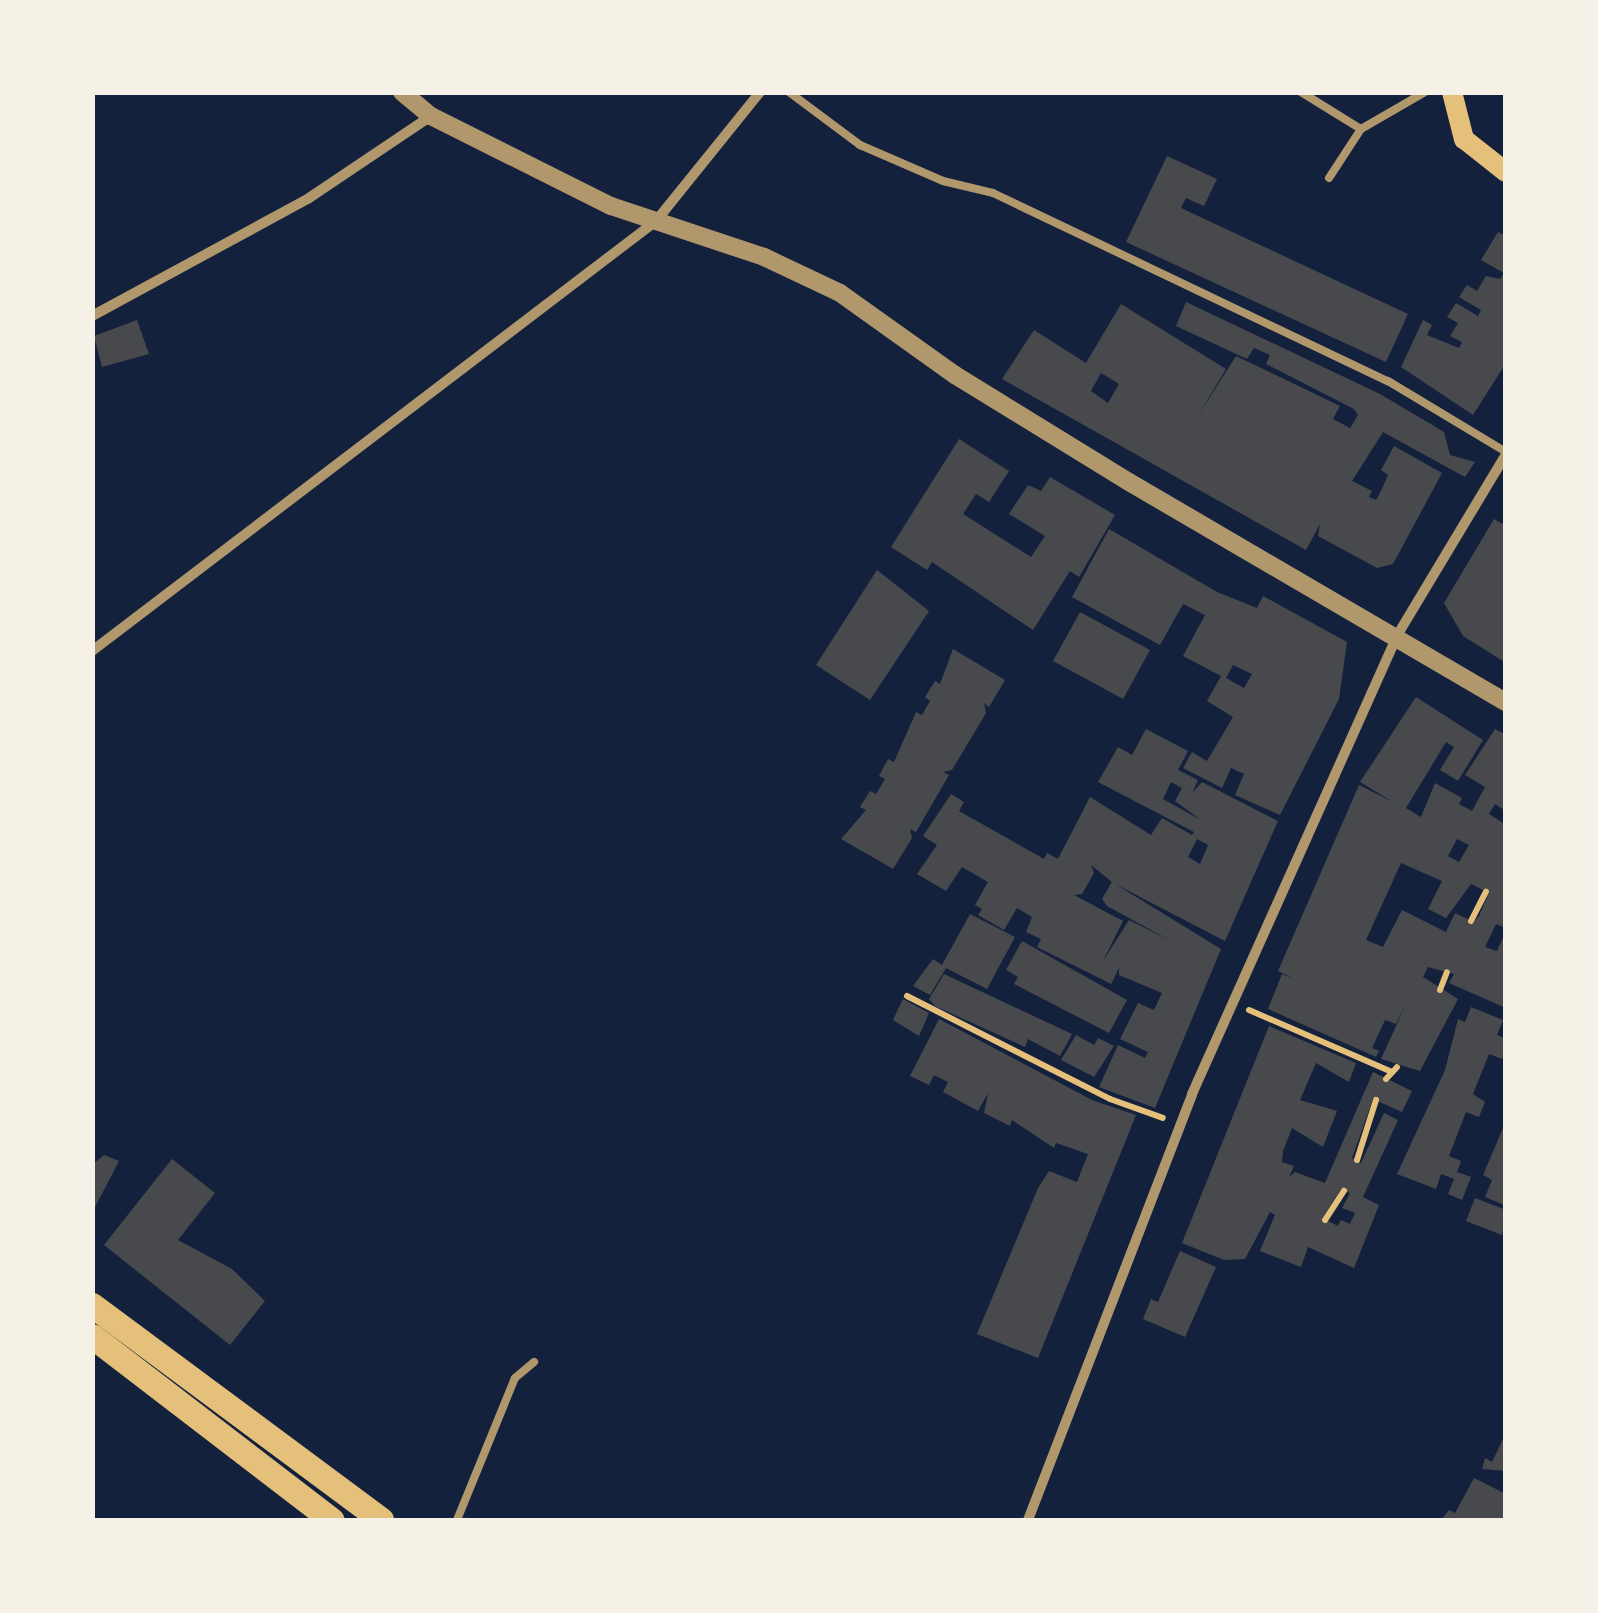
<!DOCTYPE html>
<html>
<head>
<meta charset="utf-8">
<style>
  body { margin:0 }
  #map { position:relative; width:1598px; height:1613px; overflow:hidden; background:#14213d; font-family:Raleway,sans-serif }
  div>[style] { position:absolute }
  .building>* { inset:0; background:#48494c }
  .path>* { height:6px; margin:-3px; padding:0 3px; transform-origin:3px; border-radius:3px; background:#e5c07b }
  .service>* { height:8px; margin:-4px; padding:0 4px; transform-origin:4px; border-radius:4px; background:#b1986c }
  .minor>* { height:10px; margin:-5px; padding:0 5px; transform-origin:5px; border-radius:5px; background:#b1986c }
  .tertiary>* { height:18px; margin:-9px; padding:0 9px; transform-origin:9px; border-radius:9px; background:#b1986c }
  .secondary>* { height:20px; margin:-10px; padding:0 10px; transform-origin:10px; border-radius:10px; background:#e5c07b }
  .primary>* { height:25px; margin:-12.5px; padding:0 12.5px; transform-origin:12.5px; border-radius:12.5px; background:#e5c07b }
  span { translate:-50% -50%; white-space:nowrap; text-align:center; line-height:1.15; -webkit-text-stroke:9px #f6f1e7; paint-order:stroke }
  .frame { position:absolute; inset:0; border:95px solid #f6f1e7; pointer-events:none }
</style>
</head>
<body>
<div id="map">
  <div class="building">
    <i style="clip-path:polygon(1167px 156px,1217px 179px,1204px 206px,1186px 198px,1181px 208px,1408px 314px,1386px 362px,1126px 242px)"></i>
    <i style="clip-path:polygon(1498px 232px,1506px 236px,1506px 363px,1473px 415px,1401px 367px,1423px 320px,1432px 325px,1427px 335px,1459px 348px,1462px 342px,1450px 336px,1458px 323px,1447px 317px,1456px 303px,1478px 316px,1481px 310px,1459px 297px,1467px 285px,1477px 291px,1486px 276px,1500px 279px,1504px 273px,1481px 260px)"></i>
    <i style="clip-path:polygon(evenodd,1186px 302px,1380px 394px,1444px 432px,1450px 455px,1475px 462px,1465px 477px,1383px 432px,1352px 481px,1372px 491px,1369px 497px,1376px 500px,1381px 491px,1388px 475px,1381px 470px,1394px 446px,1442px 473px,1393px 564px,1377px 568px,1318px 536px,1320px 524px,1306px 550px,1002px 379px,1034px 330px,1086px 363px,1121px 304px,1226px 369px,1196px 419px,1236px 356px,1340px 406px,1333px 419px,1350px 428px,1358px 415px,1354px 409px,1266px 364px,1270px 355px,1254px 348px,1247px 359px,1176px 326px,1186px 302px,1101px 373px,1119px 384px,1108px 403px,1091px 391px,1101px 373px)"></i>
    <i style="clip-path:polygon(137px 320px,149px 354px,102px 367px,94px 336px)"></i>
    <i style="clip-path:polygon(959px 439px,1009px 471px,989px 502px,976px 494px,963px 514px,1031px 557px,1045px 536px,1009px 514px,1028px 485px,1041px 491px,1050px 477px,1115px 515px,1079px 577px,1070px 571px,1033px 630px,932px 562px,927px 570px,891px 547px)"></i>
    <i style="clip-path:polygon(1494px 519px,1506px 526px,1506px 663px,1463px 636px,1444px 603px)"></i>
    <i style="clip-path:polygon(evenodd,1109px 529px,1217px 592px,1257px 608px,1263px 596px,1347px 642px,1339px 699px,1280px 815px,1235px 795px,1244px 774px,1231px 768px,1222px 788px,1183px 768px,1192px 752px,1207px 761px,1233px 717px,1207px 701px,1221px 676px,1183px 656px,1205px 615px,1183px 604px,1160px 645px,1072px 597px,1109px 529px,1233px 665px,1252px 674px,1244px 688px,1226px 678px,1233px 665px)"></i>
    <i style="clip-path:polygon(877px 570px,929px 611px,870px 700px,816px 665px)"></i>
    <i style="clip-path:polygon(1080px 612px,1150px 650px,1123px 699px,1053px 661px)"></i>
    <i style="clip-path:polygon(953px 649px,1005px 680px,989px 707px,984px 703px,986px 713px,952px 770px,943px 772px,949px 775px,916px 832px,910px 829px,912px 838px,893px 869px,841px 839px,866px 810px,860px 807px,870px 791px,876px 794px,885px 779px,879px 776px,888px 759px,894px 762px,916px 712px,922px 715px,930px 701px,925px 697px,935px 681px,940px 684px)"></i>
    <i style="clip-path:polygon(evenodd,1416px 697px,1483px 740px,1458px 781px,1440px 770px,1454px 747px,1446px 742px,1406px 808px,1421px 817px,1435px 783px,1462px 798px,1459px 804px,1472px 811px,1485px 787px,1465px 775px,1495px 729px,1506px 735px,1506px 811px,1495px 804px,1489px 814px,1506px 825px,1506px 928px,1496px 924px,1485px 947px,1497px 951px,1506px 931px,1506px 1008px,1449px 983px,1454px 974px,1428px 967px,1423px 977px,1458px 999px,1420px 1071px,1381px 1059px,1407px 1002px,1396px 1024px,1385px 1020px,1372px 1048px,1379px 1051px,1376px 1057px,1268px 1009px,1282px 974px,1293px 978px,1278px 971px,1359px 785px,1393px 802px,1360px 782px,1416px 697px,1457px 839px,1469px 845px,1459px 862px,1448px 856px,1457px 839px,1416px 697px,1401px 863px,1442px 881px,1428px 909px,1446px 918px,1471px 884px,1489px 893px,1479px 916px,1474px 922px,1455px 913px,1446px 932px,1402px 910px,1383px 947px,1366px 940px,1401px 863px)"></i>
    <i style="clip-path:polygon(evenodd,1146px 729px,1188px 751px,1178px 770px,1198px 780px,1192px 793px,1202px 782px,1278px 821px,1225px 941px,1115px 884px,1221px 949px,1155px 1108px,1099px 1087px,1118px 1045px,1145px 1058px,1148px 1052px,1120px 1039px,1138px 1003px,1154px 1010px,1162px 993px,1119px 975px,1119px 968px,1111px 984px,1037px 947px,1041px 939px,1026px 932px,1032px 917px,1017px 908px,1004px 930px,978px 915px,982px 909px,975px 905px,988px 882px,962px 867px,946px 891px,917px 874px,937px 845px,923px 836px,951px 794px,964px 802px,959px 811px,1044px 859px,1047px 853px,1058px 859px,1090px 797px,1151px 835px,1162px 818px,1192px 835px,1194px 832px,1098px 782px,1118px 747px,1132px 755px,1146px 729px,1171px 782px,1182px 788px,1175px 801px,1201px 820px,1163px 799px,1171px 782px,1146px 729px,1197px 839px,1208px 845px,1200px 864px,1188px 857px,1197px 839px,1146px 729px,1091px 865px,1112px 882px,1102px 899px,1107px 906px,1171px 941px,1129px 920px,1103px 961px,1123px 921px,1074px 895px,1082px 894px,1094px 873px,1091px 865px)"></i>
    <i style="clip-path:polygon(970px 914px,1015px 937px,987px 989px,946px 968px,930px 995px,913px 986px,933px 959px,942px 965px)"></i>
    <i style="clip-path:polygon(1022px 941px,1127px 1000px,1109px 1033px,1014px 984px,1018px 977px,1006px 970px)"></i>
    <i style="clip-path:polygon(944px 974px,1072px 1034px,1060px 1056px,1028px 1039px,1025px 1047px,935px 1006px,929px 999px)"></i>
    <i style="clip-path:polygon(903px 999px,929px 1013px,919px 1036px,893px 1020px)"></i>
    <i style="clip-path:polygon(1471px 1007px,1503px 1020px,1497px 1035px,1506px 1039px,1506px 1051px,1502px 1059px,1489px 1054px,1473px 1094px,1485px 1102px,1479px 1117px,1466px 1112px,1449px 1156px,1461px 1161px,1457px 1172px,1471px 1177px,1462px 1200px,1448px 1194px,1454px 1179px,1441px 1174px,1436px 1189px,1397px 1174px,1445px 1070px,1458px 1019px,1465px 1022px)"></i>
    <i style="clip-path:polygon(939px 1019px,1092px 1100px,1136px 1115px,1038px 1358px,977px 1334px,1038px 1188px,1049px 1171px,1077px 1182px,1088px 1154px,1056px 1143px,1054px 1148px,1012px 1120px,1010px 1126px,984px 1113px,988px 1093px,978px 1111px,943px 1092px,948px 1082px,934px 1075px,929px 1085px,910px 1076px)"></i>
    <i style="clip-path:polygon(evenodd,1269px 1026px,1356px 1063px,1349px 1082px,1316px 1063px,1300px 1100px,1337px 1111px,1323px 1147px,1292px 1128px,1283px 1151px,1282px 1162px,1294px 1166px,1289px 1177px,1295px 1172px,1325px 1183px,1373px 1072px,1412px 1091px,1402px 1112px,1373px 1099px,1352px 1158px,1361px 1163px,1384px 1113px,1398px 1120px,1363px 1197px,1379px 1205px,1354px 1268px,1308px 1247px,1301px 1267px,1260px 1251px,1275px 1215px,1270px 1212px,1245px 1259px,1224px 1260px,1182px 1243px,1269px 1026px,1341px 1189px,1350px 1193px,1342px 1208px,1355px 1213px,1350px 1224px,1341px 1220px,1338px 1226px,1322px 1218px,1341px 1189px)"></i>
    <i style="clip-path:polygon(1076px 1035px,1094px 1045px,1098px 1038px,1114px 1046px,1094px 1077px,1061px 1060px)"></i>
    <i style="clip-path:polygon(1506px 1121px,1506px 1201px,1504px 1205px,1485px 1197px,1492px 1180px,1483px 1175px)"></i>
    <i style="clip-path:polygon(104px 1155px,119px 1161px,92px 1213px,92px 1165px)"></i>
    <i style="clip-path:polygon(172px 1159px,215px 1193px,178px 1240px,232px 1269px,265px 1301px,230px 1345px,104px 1245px)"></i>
    <i style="clip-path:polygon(1475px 1198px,1506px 1210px,1502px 1235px,1466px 1221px)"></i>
    <i style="clip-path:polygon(1180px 1251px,1216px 1267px,1185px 1337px,1143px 1319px,1151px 1299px,1158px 1302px)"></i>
    <i style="clip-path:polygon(1506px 1433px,1506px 1471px,1482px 1469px,1485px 1458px,1492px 1462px)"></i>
    <i style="clip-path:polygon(1474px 1478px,1506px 1494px,1506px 1520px,1441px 1520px,1449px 1510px,1455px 1513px)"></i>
  </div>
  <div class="path">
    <i style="left:1471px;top:921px;width:33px;rotate:-63deg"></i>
    <i style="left:1440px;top:990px;width:19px;rotate:-69deg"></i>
    <i style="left:907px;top:996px;width:228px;rotate:26.9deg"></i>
    <i style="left:1110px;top:1099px;width:56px;rotate:19.7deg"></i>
    <i style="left:1249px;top:1010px;width:154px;rotate:23.4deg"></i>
    <i style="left:1386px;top:1079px;width:16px;rotate:-47deg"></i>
    <i style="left:1357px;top:1160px;width:63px;rotate:-72.4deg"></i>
    <i style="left:1325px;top:1220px;width:35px;rotate:-57deg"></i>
  </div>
  <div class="service">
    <i style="left:789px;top:92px;width:89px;rotate:36.7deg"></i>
    <i style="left:860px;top:145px;width:90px;rotate:23.4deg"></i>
    <i style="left:943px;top:181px;width:51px;rotate:13.5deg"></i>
    <i style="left:993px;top:193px;width:437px;rotate:25.5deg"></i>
    <i style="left:1388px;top:381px;width:138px;rotate:31deg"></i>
    <i style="left:1301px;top:92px;width:70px;rotate:31.7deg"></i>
    <i style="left:1329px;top:178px;width:59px;rotate:-56.9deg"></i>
    <i style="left:1361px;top:129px;width:74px;rotate:-30deg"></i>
    <i style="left:457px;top:1520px;width:153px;rotate:-67.8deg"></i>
    <i style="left:515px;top:1378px;width:25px;rotate:-40deg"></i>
  </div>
  <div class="minor">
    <i style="left:92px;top:316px;width:247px;rotate:-28.5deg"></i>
    <i style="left:309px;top:198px;width:147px;rotate:-33.9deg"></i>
    <i style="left:92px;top:651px;width:709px;rotate:-37.32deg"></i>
    <i style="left:656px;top:221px;width:166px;rotate:-51.1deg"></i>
    <i style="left:1028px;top:1520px;width:456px;rotate:-68.9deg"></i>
    <i style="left:1192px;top:1094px;width:504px;rotate:-65.88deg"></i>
    <i style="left:1398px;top:634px;width:210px;rotate:-59deg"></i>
  </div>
  <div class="tertiary">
    <i style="left:402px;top:92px;width:38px;rotate:40deg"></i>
    <i style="left:431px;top:116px;width:201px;rotate:26.6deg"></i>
    <i style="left:611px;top:206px;width:161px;rotate:18.4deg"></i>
    <i style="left:764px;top:257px;width:84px;rotate:25.3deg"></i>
    <i style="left:840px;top:293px;width:141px;rotate:35.5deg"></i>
    <i style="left:955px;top:375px;width:204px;rotate:31.6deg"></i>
    <i style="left:1129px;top:482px;width:436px;rotate:30.3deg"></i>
  </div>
  <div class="secondary">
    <i style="left:1452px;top:92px;width:49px;rotate:75.7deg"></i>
    <i style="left:1464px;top:139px;width:53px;rotate:38.2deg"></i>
  </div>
  <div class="primary">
    <i style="left:92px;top:1305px;width:360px;rotate:36.6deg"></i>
    <i style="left:92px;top:1336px;width:302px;rotate:37.5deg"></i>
  </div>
  <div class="frame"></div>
</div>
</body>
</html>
